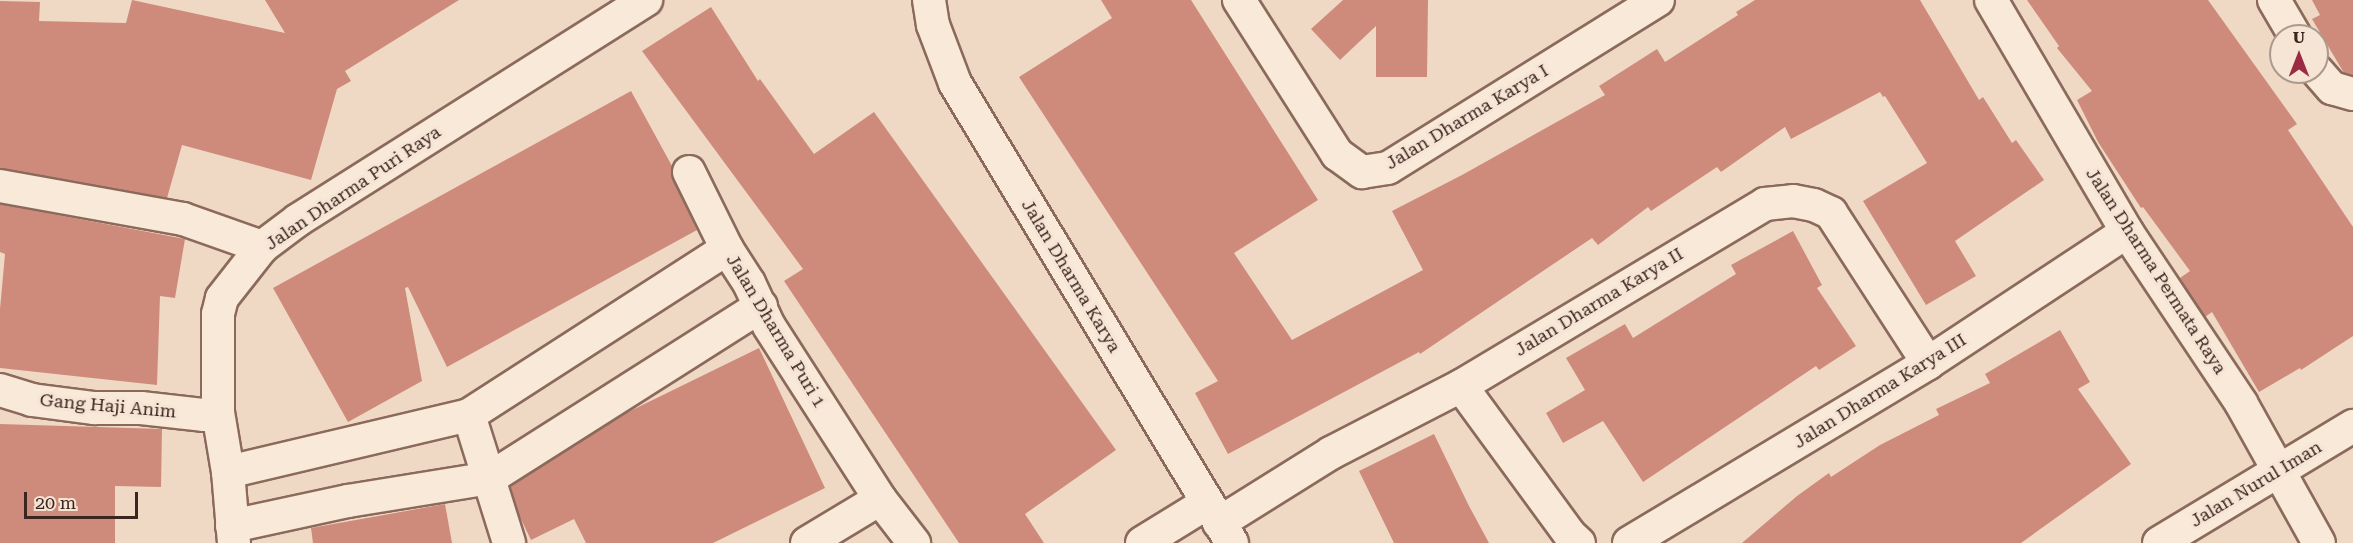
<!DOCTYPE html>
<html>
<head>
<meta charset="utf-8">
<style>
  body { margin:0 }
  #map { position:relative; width:2353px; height:543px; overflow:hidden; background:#efd9c5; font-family:"Roboto Serif",serif }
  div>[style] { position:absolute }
  .building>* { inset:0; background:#ce8b7b }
  .roads { filter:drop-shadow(2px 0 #8b6a5b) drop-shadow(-2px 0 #8b6a5b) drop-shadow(0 2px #8b6a5b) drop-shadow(0 -2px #8b6a5b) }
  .minor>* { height:32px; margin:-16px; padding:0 16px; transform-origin:16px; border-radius:16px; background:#f9e9d9 }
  span { translate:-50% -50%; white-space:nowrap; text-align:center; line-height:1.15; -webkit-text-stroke:6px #f6e5d5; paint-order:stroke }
  .street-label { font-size:18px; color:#3b261f }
  .north { position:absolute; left:2269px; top:24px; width:60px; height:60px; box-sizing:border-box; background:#f6e5d5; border:2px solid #ab998c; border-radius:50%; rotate:0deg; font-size:16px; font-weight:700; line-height:24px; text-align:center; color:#3b261f }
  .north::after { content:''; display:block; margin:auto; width:21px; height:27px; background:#9b2a43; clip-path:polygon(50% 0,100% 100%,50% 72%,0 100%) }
  .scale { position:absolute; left:24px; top:492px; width:114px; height:27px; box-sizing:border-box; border:3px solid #3b261f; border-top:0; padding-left:8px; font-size:18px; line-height:21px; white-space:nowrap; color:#3b261f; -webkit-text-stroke:4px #f6e5d5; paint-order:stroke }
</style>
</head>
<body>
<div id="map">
  <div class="building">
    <i style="clip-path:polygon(132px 0,285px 33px,265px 0,459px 0,345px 71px,351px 81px,337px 89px,311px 180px,182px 145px,167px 198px,0 168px,0 1px,40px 2px,39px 21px,126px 23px)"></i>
    <i style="clip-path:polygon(1101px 0,1191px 0,1318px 200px,1234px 253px,1292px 340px,1423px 270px,1392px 211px,1462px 175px,1605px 95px,1599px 86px,1657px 49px,1665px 62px,1738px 15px,1736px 12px,1755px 0,1920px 0,1979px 100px,1983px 97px,2012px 143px,2016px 140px,2044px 180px,1955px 241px,1976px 276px,1926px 305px,1863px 201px,1927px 163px,1885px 96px,1883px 97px,1880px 92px,1791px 139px,1785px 127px,1721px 172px,1717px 167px,1651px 211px,1648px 207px,1598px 245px,1592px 238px,1420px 354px,1419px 352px,1228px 454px,1195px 393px,1218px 381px,1019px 77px,1112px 18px)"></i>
    <i style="clip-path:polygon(1343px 0,1428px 0,1427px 77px,1376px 77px,1376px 26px,1340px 60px,1311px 29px)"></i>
    <i style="clip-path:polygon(2027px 0,2208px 0,2297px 124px,2288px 130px,2353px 227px,2353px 336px,2301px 370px,2300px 368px,2259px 392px,2212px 312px,2205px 317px,2180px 278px,2190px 271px,2143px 207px,2141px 208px,2098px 142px,2077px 100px,2092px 91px,2057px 48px,2059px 46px)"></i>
    <i style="clip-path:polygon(2312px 0,2353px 0,2353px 75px,2344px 73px,2312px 19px,2320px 15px)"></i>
    <i style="clip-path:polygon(711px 7px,758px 81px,760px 79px,814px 154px,874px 112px,1116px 450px,1025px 514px,1044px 543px,959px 543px,784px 281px,803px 269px,642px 51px)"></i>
    <i style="clip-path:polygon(631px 91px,672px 166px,673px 180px,697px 230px,447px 367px,408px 287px,405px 288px,422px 381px,348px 422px,273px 288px)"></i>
    <i style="clip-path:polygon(0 204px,185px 239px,175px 298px,160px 296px,157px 385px,0 368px,0 309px,5px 254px,0 252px)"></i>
    <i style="clip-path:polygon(1793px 231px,1822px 285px,1817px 288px,1856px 346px,1819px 370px,1816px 366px,1643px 482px,1603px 421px,1563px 443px,1546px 413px,1585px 390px,1566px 358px,1625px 324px,1633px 338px,1736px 274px,1731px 265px)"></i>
    <i style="clip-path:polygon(2060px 330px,2090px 382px,2078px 389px,2131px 464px,2021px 543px,1742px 543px,1797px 496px,1829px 473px,1831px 477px,1880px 445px,1939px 415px,1936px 409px,1990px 383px,1985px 374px)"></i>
    <i style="clip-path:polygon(759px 348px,825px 488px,713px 543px,586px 543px,574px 519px,531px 540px,519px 515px,510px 486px,624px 414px)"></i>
    <i style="clip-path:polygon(0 424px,162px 429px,161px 487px,115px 486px,115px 543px,0 543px)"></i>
    <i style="clip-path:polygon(1434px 434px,1468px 504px,1489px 543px,1394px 543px,1359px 471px)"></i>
    <i style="clip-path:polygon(445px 504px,452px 543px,313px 543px,311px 528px)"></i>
  </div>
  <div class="roads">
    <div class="minor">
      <i style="left:929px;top:0;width:25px;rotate:81deg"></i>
      <i style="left:933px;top:25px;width:62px;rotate:69.2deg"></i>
      <i style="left:955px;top:83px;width:537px;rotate:58.94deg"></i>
      <i style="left:1239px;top:0;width:183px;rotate:57.5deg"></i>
      <i style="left:1337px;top:154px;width:31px;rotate:36deg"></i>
      <i style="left:1362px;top:172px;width:26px;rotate:-9deg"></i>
      <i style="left:1388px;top:168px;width:318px;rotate:-31.9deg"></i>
      <i style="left:1991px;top:0;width:269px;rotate:59.6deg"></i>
      <i style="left:2127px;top:232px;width:206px;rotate:56.3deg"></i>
      <i style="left:2241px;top:403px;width:160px;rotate:60.9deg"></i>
      <i style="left:2274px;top:0;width:42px;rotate:59.7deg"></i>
      <i style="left:2317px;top:71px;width:23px;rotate:49deg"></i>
      <i style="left:2332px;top:88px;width:22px;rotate:16deg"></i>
      <i style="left:689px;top:172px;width:86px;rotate:63.7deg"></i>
      <i style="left:727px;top:249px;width:40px;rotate:57.1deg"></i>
      <i style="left:749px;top:283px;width:47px;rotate:65.1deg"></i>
      <i style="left:769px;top:326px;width:206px;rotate:57.3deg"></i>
      <i style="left:880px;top:499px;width:56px;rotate:52.3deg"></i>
      <i style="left:0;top:186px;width:186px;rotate:10.2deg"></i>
      <i style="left:183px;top:219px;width:84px;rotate:19.5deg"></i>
      <i style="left:1461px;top:386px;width:185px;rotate:53.8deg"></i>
      <i style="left:1570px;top:535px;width:12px;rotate:42deg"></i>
      <i style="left:0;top:390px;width:34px;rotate:17deg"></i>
      <i style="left:32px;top:400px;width:63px;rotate:7.4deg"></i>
      <i style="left:94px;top:408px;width:47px"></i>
      <i style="left:141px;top:408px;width:62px;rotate:6.4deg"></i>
      <i style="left:203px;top:415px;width:15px;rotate:-11deg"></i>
      <i style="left:469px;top:415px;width:134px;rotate:72.6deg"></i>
      <i style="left:228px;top:472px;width:248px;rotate:-13.3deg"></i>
      <i style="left:469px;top:415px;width:307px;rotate:-32.8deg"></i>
      <i style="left:1219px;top:523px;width:132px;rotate:-32deg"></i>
      <i style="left:1331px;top:453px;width:146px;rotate:-27.3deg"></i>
      <i style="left:1461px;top:386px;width:354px;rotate:-30.9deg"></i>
      <i style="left:1765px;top:204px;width:28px;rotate:-6deg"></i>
      <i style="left:1793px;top:201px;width:21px;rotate:11deg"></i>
      <i style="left:1814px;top:205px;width:19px;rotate:25deg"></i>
      <i style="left:1831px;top:213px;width:179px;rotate:57.1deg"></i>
      <i style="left:232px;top:526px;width:119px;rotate:-12.2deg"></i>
      <i style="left:348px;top:501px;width:144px;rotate:-9.2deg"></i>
      <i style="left:490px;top:478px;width:321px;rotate:-32.4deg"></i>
      <i style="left:234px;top:543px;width:71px;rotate:-94.8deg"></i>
      <i style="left:228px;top:472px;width:61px;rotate:-99.5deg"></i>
      <i style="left:218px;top:412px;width:98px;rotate:-90deg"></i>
      <i style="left:218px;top:314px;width:16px;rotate:-76deg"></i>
      <i style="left:222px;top:298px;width:65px;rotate:-51.9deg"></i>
      <i style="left:262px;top:247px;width:45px;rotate:-36.9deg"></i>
      <i style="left:298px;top:220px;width:412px;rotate:-32.3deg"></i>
      <i style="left:807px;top:543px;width:85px;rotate:-31.1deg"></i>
      <i style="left:1142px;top:543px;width:76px;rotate:-31.6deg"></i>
      <i style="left:1629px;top:543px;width:349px;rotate:-31deg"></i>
      <i style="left:1928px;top:363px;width:238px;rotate:-33.4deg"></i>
      <i style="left:2159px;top:543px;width:227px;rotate:-31.1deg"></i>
    </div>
  </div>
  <div class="street-label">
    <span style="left:1467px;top:117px;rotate:-31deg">Jalan Dharma Karya I</span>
    <span style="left:353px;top:188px;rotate:-34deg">Jalan Dharma Puri Raya</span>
    <span style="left:2156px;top:271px;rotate:57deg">Jalan Dharma Permata Raya</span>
    <span style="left:1071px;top:276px;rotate:59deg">Jalan Dharma Karya</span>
    <span style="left:1599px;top:302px;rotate:-31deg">Jalan Dharma Karya II</span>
    <span style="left:776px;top:331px;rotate:59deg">Jalan Dharma Puri 1</span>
    <span style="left:1880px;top:391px;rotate:-32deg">Jalan Dharma Karya III</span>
    <span style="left:108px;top:406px;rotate:5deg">Gang Haji Anim</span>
    <span style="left:2256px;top:484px;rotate:-31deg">Jalan Nurul Iman</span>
  </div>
  <div class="north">U</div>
  <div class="scale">20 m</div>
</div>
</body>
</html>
